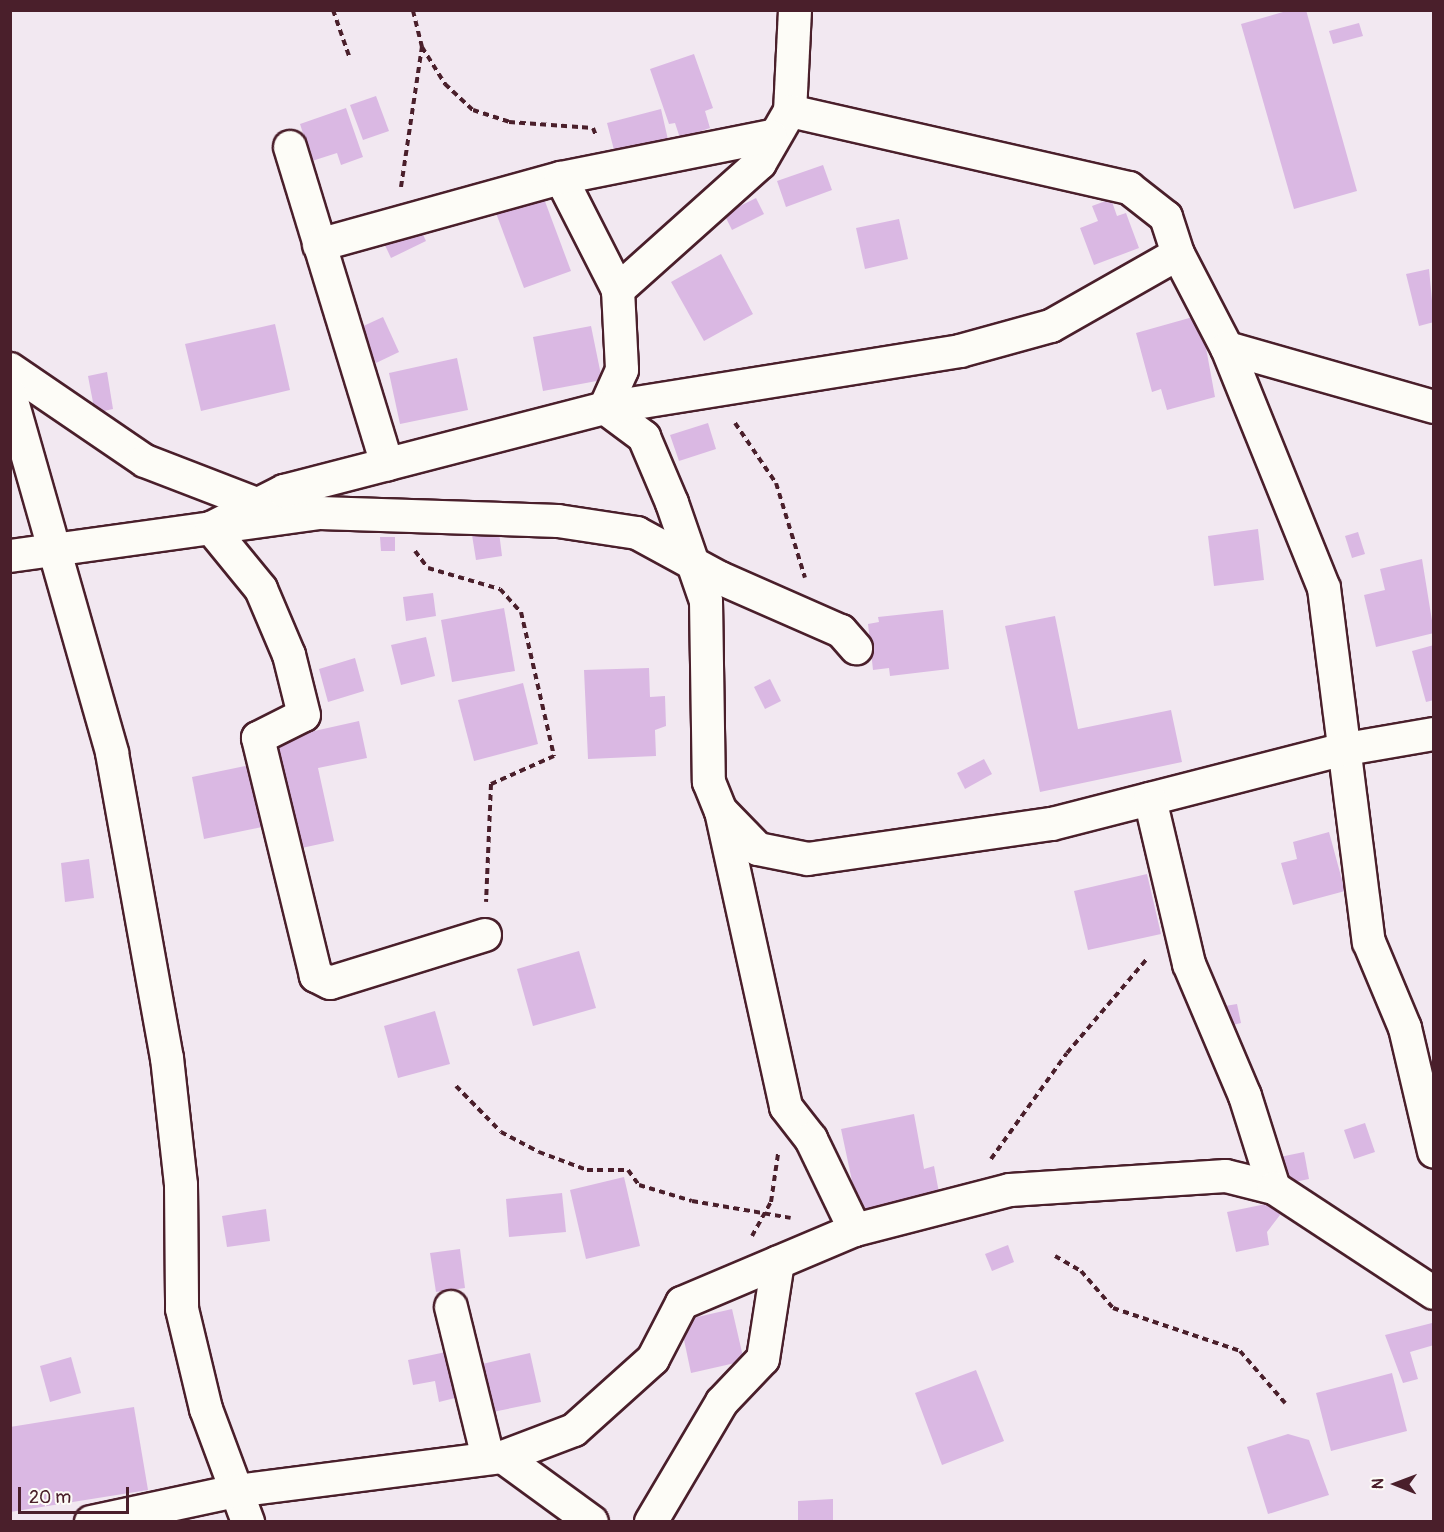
<!DOCTYPE html>
<html>
<head>
<meta charset="utf-8">
<style>
  body { margin:0 }
  #map { position:relative; width:1444px; height:1532px; overflow:hidden; background:#f2e8f1; font-family:Pangolin,sans-serif }
  div>[style] { position:absolute }
  .building>* { inset:0; background:#dab8e3 }
  .path>* { height:4px; margin-top:-2px; transform-origin:0; background:repeating-linear-gradient(90deg,#4a1f2b 0 6px,transparent 0 10.5px) }
  .roads { filter:drop-shadow(2px 0 #4a1f2b) drop-shadow(-2px 0 #4a1f2b) drop-shadow(0 2px #4a1f2b) drop-shadow(0 -2px #4a1f2b) }
  .street>* { height:32px; margin:-16px; padding:0 16px; transform-origin:16px; border-radius:16px; background:#fdfcf7 }
  span { translate:-50% -50%; white-space:nowrap; text-align:center; line-height:1.15; -webkit-text-stroke:4.5px #fdfcf7; paint-order:stroke }
  .frame { position:absolute; inset:0; border:12px solid #4a1f2b; pointer-events:none }
  .north { position:absolute; left:1366px; top:1454px; width:60px; height:60px; -webkit-text-stroke:4px #fdfcf7; paint-order:stroke; rotate:271deg; font-size:16px; font-weight:700; line-height:24px; text-align:center; color:#4a1f2b }
  .north::after { content:''; display:block; margin:auto; width:21px; height:27px; background:#4a1f2b; clip-path:polygon(50% 0,100% 100%,50% 72%,0 100%) }
  .scale { position:absolute; left:18px; top:1487px; width:111px; height:27px; box-sizing:border-box; border:3px solid #4a1f2b; border-top:0; padding-left:8px; font-size:18px; line-height:21px; white-space:nowrap; color:#4a1f2b; -webkit-text-stroke:4px #fdfcf7; paint-order:stroke }
</style>
</head>
<body>
<div id="map">
  <div class="building">
    <i style="clip-path:polygon(1290px 10px,1306px 10px,1357px 191px,1294px 209px,1241px 24px)"></i>
    <i style="clip-path:polygon(1359px 23px,1363px 36px,1333px 44px,1329px 31px)"></i>
    <i style="clip-path:polygon(694px 54px,713px 108px,705px 111px,710px 128px,680px 138px,675px 123px,669px 124px,650px 69px)"></i>
    <i style="clip-path:polygon(376px 96px,389px 131px,363px 140px,350px 105px)"></i>
    <i style="clip-path:polygon(346px 108px,363px 157px,341px 165px,337px 153px,312px 161px,300px 124px)"></i>
    <i style="clip-path:polygon(661px 109px,669px 144px,630px 154px,628px 146px,614px 150px,607px 123px)"></i>
    <i style="clip-path:polygon(823px 165px,832px 190px,786px 207px,777px 181px)"></i>
    <i style="clip-path:polygon(543px 196px,571px 271px,524px 288px,496px 213px)"></i>
    <i style="clip-path:polygon(756px 198px,764px 214px,732px 230px,724px 214px)"></i>
    <i style="clip-path:polygon(1111px 199px,1117px 216px,1126px 213px,1139px 248px,1094px 265px,1080px 228px,1098px 221px,1092px 206px)"></i>
    <i style="clip-path:polygon(899px 219px,908px 259px,865px 269px,856px 228px)"></i>
    <i style="clip-path:polygon(418px 224px,426px 241px,391px 258px,383px 241px)"></i>
    <i style="clip-path:polygon(721px 254px,753px 314px,704px 341px,671px 282px)"></i>
    <i style="clip-path:polygon(1429px 269px,1434px 322px,1419px 326px,1406px 274px)"></i>
    <i style="clip-path:polygon(1200px 315px,1215px 397px,1167px 410px,1161px 389px,1152px 392px,1136px 333px)"></i>
    <i style="clip-path:polygon(383px 317px,399px 352px,376px 363px,359px 328px)"></i>
    <i style="clip-path:polygon(275px 324px,290px 390px,201px 411px,185px 344px)"></i>
    <i style="clip-path:polygon(591px 326px,602px 380px,543px 391px,533px 337px)"></i>
    <i style="clip-path:polygon(457px 358px,468px 410px,400px 424px,389px 373px)"></i>
    <i style="clip-path:polygon(107px 372px,113px 409px,95px 413px,88px 376px)"></i>
    <i style="clip-path:polygon(708px 423px,716px 449px,679px 461px,670px 435px)"></i>
    <i style="clip-path:polygon(1258px 529px,1264px 580px,1214px 586px,1208px 536px)"></i>
    <i style="clip-path:polygon(499px 532px,502px 556px,476px 560px,472px 535px)"></i>
    <i style="clip-path:polygon(1358px 532px,1365px 554px,1352px 558px,1345px 536px)"></i>
    <i style="clip-path:polygon(380px 537px,395px 537px,395px 551px,381px 551px)"></i>
    <i style="clip-path:polygon(1422px 559px,1434px 633px,1376px 647px,1364px 595px,1385px 590px,1380px 569px)"></i>
    <i style="clip-path:polygon(433px 593px,436px 616px,406px 621px,403px 597px)"></i>
    <i style="clip-path:polygon(504px 608px,515px 671px,452px 682px,441px 620px)"></i>
    <i style="clip-path:polygon(943px 610px,949px 669px,890px 676px,889px 668px,873px 670px,868px 624px,879px 622px,878px 617px)"></i>
    <i style="clip-path:polygon(1055px 616px,1078px 729px,1171px 710px,1182px 762px,1040px 792px,1005px 626px)"></i>
    <i style="clip-path:polygon(426px 637px,435px 676px,401px 685px,391px 645px)"></i>
    <i style="clip-path:polygon(1434px 645px,1434px 700px,1426px 702px,1412px 651px)"></i>
    <i style="clip-path:polygon(355px 658px,364px 691px,328px 702px,319px 669px)"></i>
    <i style="clip-path:polygon(649px 668px,650px 697px,665px 696px,666px 726px,655px 730px,656px 756px,588px 759px,584px 670px)"></i>
    <i style="clip-path:polygon(770px 679px,781px 701px,765px 709px,754px 687px)"></i>
    <i style="clip-path:polygon(523px 683px,538px 744px,474px 761px,458px 700px)"></i>
    <i style="clip-path:polygon(359px 721px,367px 758px,318px 768px,334px 841px,297px 849px,274px 740px)"></i>
    <i style="clip-path:polygon(984px 759px,992px 774px,965px 789px,957px 773px)"></i>
    <i style="clip-path:polygon(250px 765px,262px 827px,204px 839px,192px 777px)"></i>
    <i style="clip-path:polygon(1329px 832px,1345px 891px,1293px 905px,1281px 863px,1297px 859px,1293px 842px)"></i>
    <i style="clip-path:polygon(89px 859px,94px 898px,65px 902px,61px 863px)"></i>
    <i style="clip-path:polygon(1147px 874px,1161px 934px,1088px 950px,1074px 891px)"></i>
    <i style="clip-path:polygon(579px 951px,596px 1008px,533px 1026px,517px 969px)"></i>
    <i style="clip-path:polygon(1237px 1004px,1241px 1023px,1229px 1026px,1225px 1006px)"></i>
    <i style="clip-path:polygon(435px 1011px,450px 1064px,398px 1078px,384px 1026px)"></i>
    <i style="clip-path:polygon(914px 1114px,924px 1169px,934px 1166px,940px 1198px,859px 1214px,841px 1129px)"></i>
    <i style="clip-path:polygon(1365px 1123px,1375px 1152px,1354px 1159px,1344px 1130px)"></i>
    <i style="clip-path:polygon(1304px 1152px,1309px 1179px,1280px 1185px,1275px 1158px)"></i>
    <i style="clip-path:polygon(624px 1177px,640px 1246px,586px 1259px,570px 1190px)"></i>
    <i style="clip-path:polygon(562px 1193px,566px 1232px,509px 1237px,506px 1199px)"></i>
    <i style="clip-path:polygon(1275px 1202px,1280px 1215px,1267px 1232px,1269px 1245px,1236px 1252px,1227px 1212px)"></i>
    <i style="clip-path:polygon(266px 1209px,270px 1241px,227px 1247px,222px 1216px)"></i>
    <i style="clip-path:polygon(1008px 1245px,1014px 1262px,992px 1271px,985px 1254px)"></i>
    <i style="clip-path:polygon(460px 1249px,465px 1288px,436px 1292px,430px 1253px)"></i>
    <i style="clip-path:polygon(732px 1309px,744px 1361px,691px 1373px,680px 1321px)"></i>
    <i style="clip-path:polygon(1432px 1323px,1434px 1345px,1410px 1352px,1418px 1379px,1403px 1383px,1385px 1335px)"></i>
    <i style="clip-path:polygon(446px 1352px,455px 1398px,439px 1402px,435px 1381px,413px 1385px,408px 1360px)"></i>
    <i style="clip-path:polygon(530px 1353px,541px 1402px,488px 1413px,478px 1365px)"></i>
    <i style="clip-path:polygon(71px 1357px,81px 1393px,50px 1402px,40px 1366px)"></i>
    <i style="clip-path:polygon(976px 1370px,1004px 1441px,942px 1465px,915px 1393px)"></i>
    <i style="clip-path:polygon(1392px 1373px,1407px 1431px,1331px 1451px,1316px 1393px)"></i>
    <i style="clip-path:polygon(134px 1407px,148px 1490px,10px 1512px,10px 1427px)"></i>
    <i style="clip-path:polygon(1288px 1434px,1309px 1440px,1329px 1495px,1268px 1514px,1247px 1447px)"></i>
    <i style="clip-path:polygon(833px 1499px,833px 1522px,798px 1522px,798px 1501px)"></i>
  </div>
  <div class="path">
    <i style="left:333px;top:10px;width:49px;rotate:70.8deg"></i>
    <i style="left:422px;top:47px;width:44px;rotate:58.1deg"></i>
    <i style="left:445px;top:84px;width:38px;rotate:43deg"></i>
    <i style="left:473px;top:110px;width:38px;rotate:18deg"></i>
    <i style="left:509px;top:122px;width:84px;rotate:4.1deg"></i>
    <i style="left:593px;top:128px;width:9px;rotate:69deg"></i>
    <i style="left:401px;top:187px;width:142px;rotate:-81.5deg"></i>
    <i style="left:422px;top:47px;width:38px;rotate:-104deg"></i>
    <i style="left:735px;top:423px;width:73px;rotate:55.7deg"></i>
    <i style="left:776px;top:483px;width:99px;rotate:73deg"></i>
    <i style="left:415px;top:551px;width:21px;rotate:53deg"></i>
    <i style="left:428px;top:568px;width:75px;rotate:16.3deg"></i>
    <i style="left:500px;top:589px;width:31px;rotate:48deg"></i>
    <i style="left:521px;top:612px;width:148px;rotate:77.1deg"></i>
    <i style="left:554px;top:756px;width:69px;rotate:156deg"></i>
    <i style="left:491px;top:784px;width:118px;rotate:92.4deg"></i>
    <i style="left:456px;top:1086px;width:64px;rotate:45.6deg"></i>
    <i style="left:501px;top:1132px;width:43px;rotate:27.8deg"></i>
    <i style="left:539px;top:1152px;width:51px;rotate:20.6deg"></i>
    <i style="left:587px;top:1170px;width:41px"></i>
    <i style="left:628px;top:1170px;width:19px;rotate:54deg"></i>
    <i style="left:639px;top:1185px;width:55px;rotate:16.8deg"></i>
    <i style="left:692px;top:1201px;width:100px;rotate:9.7deg"></i>
    <i style="left:991px;top:1159px;width:130px;rotate:-54.4deg"></i>
    <i style="left:1067px;top:1053px;width:122px;rotate:-49.7deg"></i>
    <i style="left:752px;top:1236px;width:39px;rotate:-61deg"></i>
    <i style="left:771px;top:1202px;width:49px;rotate:-81.7deg"></i>
    <i style="left:1055px;top:1256px;width:30px;rotate:30deg"></i>
    <i style="left:1081px;top:1271px;width:49px;rotate:49.1deg"></i>
    <i style="left:1113px;top:1308px;width:134px;rotate:18.7deg"></i>
    <i style="left:1240px;top:1351px;width:69px;rotate:49.1deg"></i>
  </div>
  <div class="roads">
    <div class="street">
      <i style="left:795px;top:10px;width:101px;rotate:92.8deg"></i>
      <i style="left:790px;top:111px;width:348px;rotate:12.8deg"></i>
      <i style="left:1129px;top:188px;width:47px;rotate:38.1deg"></i>
      <i style="left:1166px;top:217px;width:39px;rotate:72deg"></i>
      <i style="left:1178px;top:254px;width:106px;rotate:62.5deg"></i>
      <i style="left:1227px;top:348px;width:259px;rotate:68deg"></i>
      <i style="left:1324px;top:588px;width:357px;rotate:82.8deg"></i>
      <i style="left:1369px;top:942px;width:93px;rotate:67.3deg"></i>
      <i style="left:1405px;top:1028px;width:127px;rotate:76.8deg"></i>
      <i style="left:790px;top:111px;width:60px;rotate:120deg"></i>
      <i style="left:760px;top:163px;width:191px;rotate:138.2deg"></i>
      <i style="left:618px;top:290px;width:80px;rotate:87.1deg"></i>
      <i style="left:622px;top:370px;width:42px;rotate:114.1deg"></i>
      <i style="left:605px;top:408px;width:49px;rotate:36.6deg"></i>
      <i style="left:644px;top:437px;width:72px;rotate:67deg"></i>
      <i style="left:672px;top:503px;width:104px;rotate:70.9deg"></i>
      <i style="left:706px;top:601px;width:181px;rotate:89.1deg"></i>
      <i style="left:709px;top:782px;width:31px;rotate:68deg"></i>
      <i style="left:721px;top:811px;width:53px;rotate:45.8deg"></i>
      <i style="left:758px;top:849px;width:51px;rotate:11.3deg"></i>
      <i style="left:808px;top:859px;width:246px;rotate:-8.2deg"></i>
      <i style="left:1052px;top:824px;width:298px;rotate:-14.4deg"></i>
      <i style="left:1341px;top:750px;width:94px;rotate:-9.8deg"></i>
      <i style="left:290px;top:147px;width:332px;rotate:73deg"></i>
      <i style="left:561px;top:178px;width:126px;rotate:63deg"></i>
      <i style="left:319px;top:245px;width:251px;rotate:-15.5deg"></i>
      <i style="left:561px;top:178px;width:214px;rotate:-11.3deg"></i>
      <i style="left:1227px;top:348px;width:215px;rotate:15.9deg"></i>
      <i style="left:10px;top:369px;width:163px;rotate:34.3deg"></i>
      <i style="left:145px;top:461px;width:122px;rotate:21.1deg"></i>
      <i style="left:10px;top:394px;width:373px;rotate:74.1deg"></i>
      <i style="left:112px;top:753px;width:310px;rotate:79.8deg"></i>
      <i style="left:167px;top:1058px;width:128px;rotate:83.7deg"></i>
      <i style="left:181px;top:1185px;width:124px;rotate:89.5deg"></i>
      <i style="left:182px;top:1309px;width:103px;rotate:76.5deg"></i>
      <i style="left:206px;top:1409px;width:121px;rotate:69.6deg"></i>
      <i style="left:10px;top:556px;width:313px;rotate:-7.9deg"></i>
      <i style="left:320px;top:513px;width:238px;rotate:1.9deg"></i>
      <i style="left:558px;top:521px;width:80px;rotate:8.6deg"></i>
      <i style="left:637px;top:533px;width:94px;rotate:28.5deg"></i>
      <i style="left:720px;top:578px;width:132px;rotate:23.7deg"></i>
      <i style="left:841px;top:631px;width:23px;rotate:49deg"></i>
      <i style="left:1150px;top:799px;width:170px;rotate:76.7deg"></i>
      <i style="left:1189px;top:964px;width:143px;rotate:67deg"></i>
      <i style="left:1245px;top:1096px;width:96px;rotate:72.5deg"></i>
      <i style="left:721px;top:811px;width:303px;rotate:77.6deg"></i>
      <i style="left:786px;top:1107px;width:41px;rotate:52deg"></i>
      <i style="left:811px;top:1139px;width:101px;rotate:64.2deg"></i>
      <i style="left:485px;top:935px;width:162px;rotate:162.8deg"></i>
      <i style="left:330px;top:983px;width:16px;rotate:-153deg"></i>
      <i style="left:316px;top:976px;width:245px;rotate:-103.7deg"></i>
      <i style="left:258px;top:738px;width:51px;rotate:-26.6deg"></i>
      <i style="left:304px;top:715px;width:62px;rotate:-104deg"></i>
      <i style="left:289px;top:655px;width:72px;rotate:-113deg"></i>
      <i style="left:261px;top:589px;width:79px;rotate:-129.3deg"></i>
      <i style="left:211px;top:528px;width:82px;rotate:-26.9deg"></i>
      <i style="left:284px;top:491px;width:332px;rotate:-14.5deg"></i>
      <i style="left:605px;top:408px;width:360px;rotate:-9.1deg"></i>
      <i style="left:960px;top:351px;width:94px;rotate:-15.4deg"></i>
      <i style="left:1051px;top:326px;width:146px;rotate:-29.6deg"></i>
      <i style="left:451px;top:1307px;width:155px;rotate:76.2deg"></i>
      <i style="left:503px;top:1457px;width:110px;rotate:36.1deg"></i>
      <i style="left:91px;top:1522px;width:148px;rotate:-12.1deg"></i>
      <i style="left:236px;top:1491px;width:269px;rotate:-7.3deg"></i>
      <i style="left:503px;top:1457px;width:76px;rotate:-20.8deg"></i>
      <i style="left:574px;top:1430px;width:106px;rotate:-41.9deg"></i>
      <i style="left:653px;top:1359px;width:63px;rotate:-62.6deg"></i>
      <i style="left:682px;top:1303px;width:188px;rotate:-22.9deg"></i>
      <i style="left:855px;top:1230px;width:160px;rotate:-14.5deg"></i>
      <i style="left:1010px;top:1190px;width:216px;rotate:-3.7deg"></i>
      <i style="left:1226px;top:1176px;width:49px;rotate:14deg"></i>
      <i style="left:1274px;top:1188px;width:191px;rotate:33.3deg"></i>
      <i style="left:651px;top:1522px;width:139px;rotate:-59.4deg"></i>
      <i style="left:722px;top:1402px;width:59px;rotate:-46.4deg"></i>
      <i style="left:763px;top:1359px;width:98px;rotate:-81.2deg"></i>
    </div>
  </div>
  <div class="frame"></div>
  <div class="north">N</div>
  <div class="scale">20 m</div>
</div>
</body>
</html>
